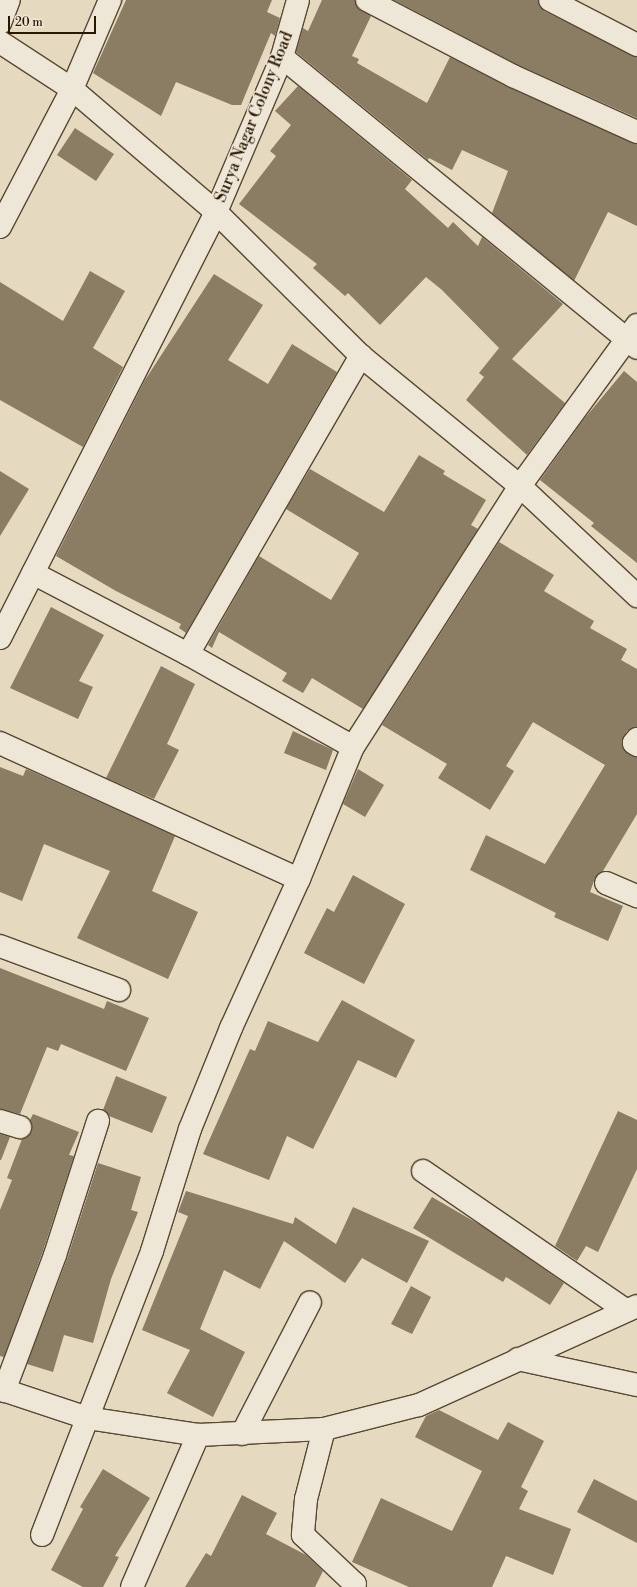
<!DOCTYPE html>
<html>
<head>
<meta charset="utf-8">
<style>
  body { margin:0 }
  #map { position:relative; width:637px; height:1587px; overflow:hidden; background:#e5d9c0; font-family:"Libre Bodoni",serif }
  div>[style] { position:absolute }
  .building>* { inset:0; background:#8b7c64 }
  .roads { filter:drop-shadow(1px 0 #584830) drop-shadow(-1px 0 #584830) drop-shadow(0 1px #584830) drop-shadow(0 -1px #584830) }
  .minor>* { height:22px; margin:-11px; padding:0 11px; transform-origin:11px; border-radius:11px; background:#eee6d6 }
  span { translate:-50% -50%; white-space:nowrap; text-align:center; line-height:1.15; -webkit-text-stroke:3px #eee6d6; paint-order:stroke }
  .street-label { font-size:16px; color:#291700 }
  .scale { position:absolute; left:8px; top:16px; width:88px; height:18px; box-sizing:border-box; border:2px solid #291700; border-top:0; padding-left:5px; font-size:12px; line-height:14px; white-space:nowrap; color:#291700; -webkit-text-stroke:3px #eee6d6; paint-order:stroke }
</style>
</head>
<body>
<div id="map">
  <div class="building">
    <i style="clip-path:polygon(126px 0,272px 0,267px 12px,280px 18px,275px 36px,271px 33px,241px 105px,232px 105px,176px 82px,161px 116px,93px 73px)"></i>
    <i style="clip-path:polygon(322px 0,355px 0,357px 7px,371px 16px,352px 56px,359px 59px,357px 63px,427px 103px,450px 57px,508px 87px,637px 144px,637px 226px,608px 212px,574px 281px,492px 213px,508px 171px,462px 150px,452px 170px,429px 158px,428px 160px,296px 52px,303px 28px,308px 31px)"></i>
    <i style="clip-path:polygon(394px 0,538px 0,544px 11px,637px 57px,637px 118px,518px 65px)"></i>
    <i style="clip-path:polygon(298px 86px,412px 180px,405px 189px,448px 228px,453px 222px,478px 246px,482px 237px,563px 304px,512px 359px,565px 403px,527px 455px,466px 400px,484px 377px,479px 373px,499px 348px,503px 352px,442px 290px,426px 277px,380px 325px,348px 293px,345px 296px,313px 268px,317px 264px,239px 204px,276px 156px,270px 151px,291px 125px,275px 111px)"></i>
    <i style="clip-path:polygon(75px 128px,114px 154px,96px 181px,57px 155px)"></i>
    <i style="clip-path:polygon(90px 271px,125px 291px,93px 348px,123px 367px,83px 447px,0 400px,0 282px,63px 321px)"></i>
    <i style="clip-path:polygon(214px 274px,263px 305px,228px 360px,268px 384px,292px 344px,337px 372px,186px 633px,179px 628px,181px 624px,116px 591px,56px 556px,145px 380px)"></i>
    <i style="clip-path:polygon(624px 371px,637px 382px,637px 563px,591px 526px,594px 523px,540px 480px,584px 419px)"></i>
    <i style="clip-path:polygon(419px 455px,445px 471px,443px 474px,486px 500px,471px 525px,478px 529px,363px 709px,312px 678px,303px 693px,282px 681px,287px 673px,219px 632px,212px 648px,208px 645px,259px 556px,331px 600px,359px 553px,286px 509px,310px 469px,384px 512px)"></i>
    <i style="clip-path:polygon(0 471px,29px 489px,0 536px)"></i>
    <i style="clip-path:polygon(499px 542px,554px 575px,544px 591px,594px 621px,590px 628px,627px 649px,621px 660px,637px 669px,637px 727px,627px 731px,622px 742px,627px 753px,637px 757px,637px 814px,603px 871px,595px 878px,590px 892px,623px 906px,608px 941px,554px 917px,556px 913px,470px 870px,486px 835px,545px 864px,605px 765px,533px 722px,506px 766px,514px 771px,490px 810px,438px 778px,447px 764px,382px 725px)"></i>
    <i style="clip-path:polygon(51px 607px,104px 635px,79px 681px,93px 687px,78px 719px,10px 688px)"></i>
    <i style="clip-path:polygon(161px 666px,195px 684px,167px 744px,179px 750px,154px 799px,106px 778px)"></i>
    <i style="clip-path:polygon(293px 731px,333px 750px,326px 770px,284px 753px)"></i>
    <i style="clip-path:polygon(0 767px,23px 776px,26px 769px,33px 772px,175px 836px,152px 891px,198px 912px,168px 979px,77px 938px,110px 871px,44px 844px,22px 901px,0 892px)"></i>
    <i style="clip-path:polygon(358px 769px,384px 785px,365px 817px,343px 804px)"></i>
    <i style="clip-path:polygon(353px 875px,405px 904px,364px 984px,304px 953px,327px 908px,334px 912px)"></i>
    <i style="clip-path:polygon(0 968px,104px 1009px,107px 1001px,149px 1018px,126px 1071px,61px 1044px,58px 1051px,47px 1047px,20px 1114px,0 1109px)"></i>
    <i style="clip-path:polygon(342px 1000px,415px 1040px,396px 1078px,358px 1060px,313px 1149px,287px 1136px,269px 1180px,203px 1154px,250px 1049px,255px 1051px,268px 1021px,318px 1042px)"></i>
    <i style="clip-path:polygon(116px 1076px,167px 1097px,152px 1133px,109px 1116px,103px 1110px)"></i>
    <i style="clip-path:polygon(618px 1111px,637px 1120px,637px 1169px,598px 1252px,586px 1246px,577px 1261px,555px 1246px)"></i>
    <i style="clip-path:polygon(33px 1114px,79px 1132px,69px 1155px,74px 1156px,43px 1251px,4px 1357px,0 1356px,0 1210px,12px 1180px,7px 1178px,22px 1139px,32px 1131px,30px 1120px)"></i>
    <i style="clip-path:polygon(0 1134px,10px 1137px,1px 1160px,0 1160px)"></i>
    <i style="clip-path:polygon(98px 1163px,141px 1177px,131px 1210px,138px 1212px,111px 1279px,93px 1343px,64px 1335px,53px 1372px,27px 1364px,67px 1259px)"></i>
    <i style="clip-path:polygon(186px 1191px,293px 1224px,295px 1217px,336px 1244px,353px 1207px,429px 1241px,407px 1283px,362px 1258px,345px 1283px,284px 1241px,260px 1289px,224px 1270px,200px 1329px,245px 1352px,213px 1417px,167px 1393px,190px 1350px,142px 1330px,188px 1216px,178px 1212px)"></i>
    <i style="clip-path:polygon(432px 1197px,482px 1226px,564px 1283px,550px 1305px,506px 1277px,503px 1282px,413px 1228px)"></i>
    <i style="clip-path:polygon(411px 1286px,431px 1297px,412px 1334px,391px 1324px)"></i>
    <i style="clip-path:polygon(439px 1410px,498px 1440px,508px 1422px,544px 1441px,521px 1487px,528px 1491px,519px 1509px,571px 1529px,553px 1575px,506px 1556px,492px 1587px,409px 1587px,352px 1562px,381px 1498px,452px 1531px,482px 1471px,415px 1437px,426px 1416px)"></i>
    <i style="clip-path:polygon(103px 1469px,150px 1498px,115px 1556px,119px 1557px,103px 1587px,83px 1587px,51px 1570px,83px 1509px,80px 1507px)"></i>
    <i style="clip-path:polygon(594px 1479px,637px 1501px,637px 1543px,577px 1512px)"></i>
    <i style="clip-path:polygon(242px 1495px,277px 1513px,266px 1534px,306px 1555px,323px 1571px,315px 1587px,185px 1587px,206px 1553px,211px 1556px)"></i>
  </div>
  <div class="roads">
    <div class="minor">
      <i style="left:367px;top:0;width:165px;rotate:27.5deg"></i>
      <i style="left:513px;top:76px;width:136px;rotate:24.3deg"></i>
      <i style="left:550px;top:0;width:98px;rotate:27.3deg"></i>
      <i style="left:0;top:23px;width:25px;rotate:-69deg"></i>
      <i style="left:0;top:42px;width:86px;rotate:33.1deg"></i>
      <i style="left:72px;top:89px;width:189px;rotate:40.5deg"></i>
      <i style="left:216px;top:212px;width:204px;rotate:44.8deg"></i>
      <i style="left:361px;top:356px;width:205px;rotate:39.3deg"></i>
      <i style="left:520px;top:486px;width:161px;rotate:43.2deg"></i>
      <i style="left:282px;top:57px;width:459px;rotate:39.3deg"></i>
      <i style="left:0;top:227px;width:156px;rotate:-62.4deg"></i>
      <i style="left:72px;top:89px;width:97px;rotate:-66.9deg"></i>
      <i style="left:33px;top:573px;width:175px;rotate:27.6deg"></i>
      <i style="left:188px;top:654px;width:189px;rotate:29.4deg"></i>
      <i style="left:0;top:638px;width:478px;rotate:-63.1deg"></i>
      <i style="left:216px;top:212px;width:168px;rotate:-66.9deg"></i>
      <i style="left:282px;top:57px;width:59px;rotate:-74.3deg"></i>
      <i style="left:188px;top:654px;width:345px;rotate:-59.9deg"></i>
      <i style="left:637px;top:739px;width:5px;rotate:127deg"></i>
      <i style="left:634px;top:743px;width:4px;rotate:34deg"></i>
      <i style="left:0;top:743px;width:328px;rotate:24.5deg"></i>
      <i style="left:606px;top:883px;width:34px;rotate:23deg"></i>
      <i style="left:0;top:946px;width:127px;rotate:20.3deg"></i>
      <i style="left:0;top:1121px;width:21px;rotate:17deg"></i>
      <i style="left:423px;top:1171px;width:245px;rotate:34.5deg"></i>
      <i style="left:518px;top:1359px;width:122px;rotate:12.3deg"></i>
      <i style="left:0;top:1389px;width:92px;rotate:18.4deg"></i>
      <i style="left:87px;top:1418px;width:112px;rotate:8.7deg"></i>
      <i style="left:198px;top:1435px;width:126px;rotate:-2.7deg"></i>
      <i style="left:324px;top:1429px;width:98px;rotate:-14.2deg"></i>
      <i style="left:419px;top:1405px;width:239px;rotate:-24.4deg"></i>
      <i style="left:4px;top:1391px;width:145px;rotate:-69.4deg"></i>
      <i style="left:55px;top:1255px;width:141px;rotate:-72.2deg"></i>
      <i style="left:324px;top:1429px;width:72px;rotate:104.4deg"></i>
      <i style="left:306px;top:1499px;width:36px;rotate:95deg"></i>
      <i style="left:303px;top:1535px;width:71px;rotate:43.3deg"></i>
      <i style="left:355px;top:1584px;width:3px;rotate:108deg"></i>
      <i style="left:242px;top:1434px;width:148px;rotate:-62.7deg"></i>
      <i style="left:42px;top:1535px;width:305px;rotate:-68.8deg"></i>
      <i style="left:152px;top:1251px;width:128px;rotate:-72.7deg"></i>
      <i style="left:190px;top:1129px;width:109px;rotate:-67.9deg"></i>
      <i style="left:231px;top:1028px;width:164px;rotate:-65.5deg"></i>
      <i style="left:299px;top:879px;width:143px;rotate:-67.8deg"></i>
      <i style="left:353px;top:747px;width:310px;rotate:-57.4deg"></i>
      <i style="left:520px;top:486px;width:199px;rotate:-54deg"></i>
      <i style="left:132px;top:1587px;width:166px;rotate:-66.5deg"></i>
    </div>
  </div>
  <div class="street-label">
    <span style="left:254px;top:117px;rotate:-68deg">Surya Nagar Colony Road</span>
  </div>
  <div class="scale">20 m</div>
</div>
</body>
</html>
